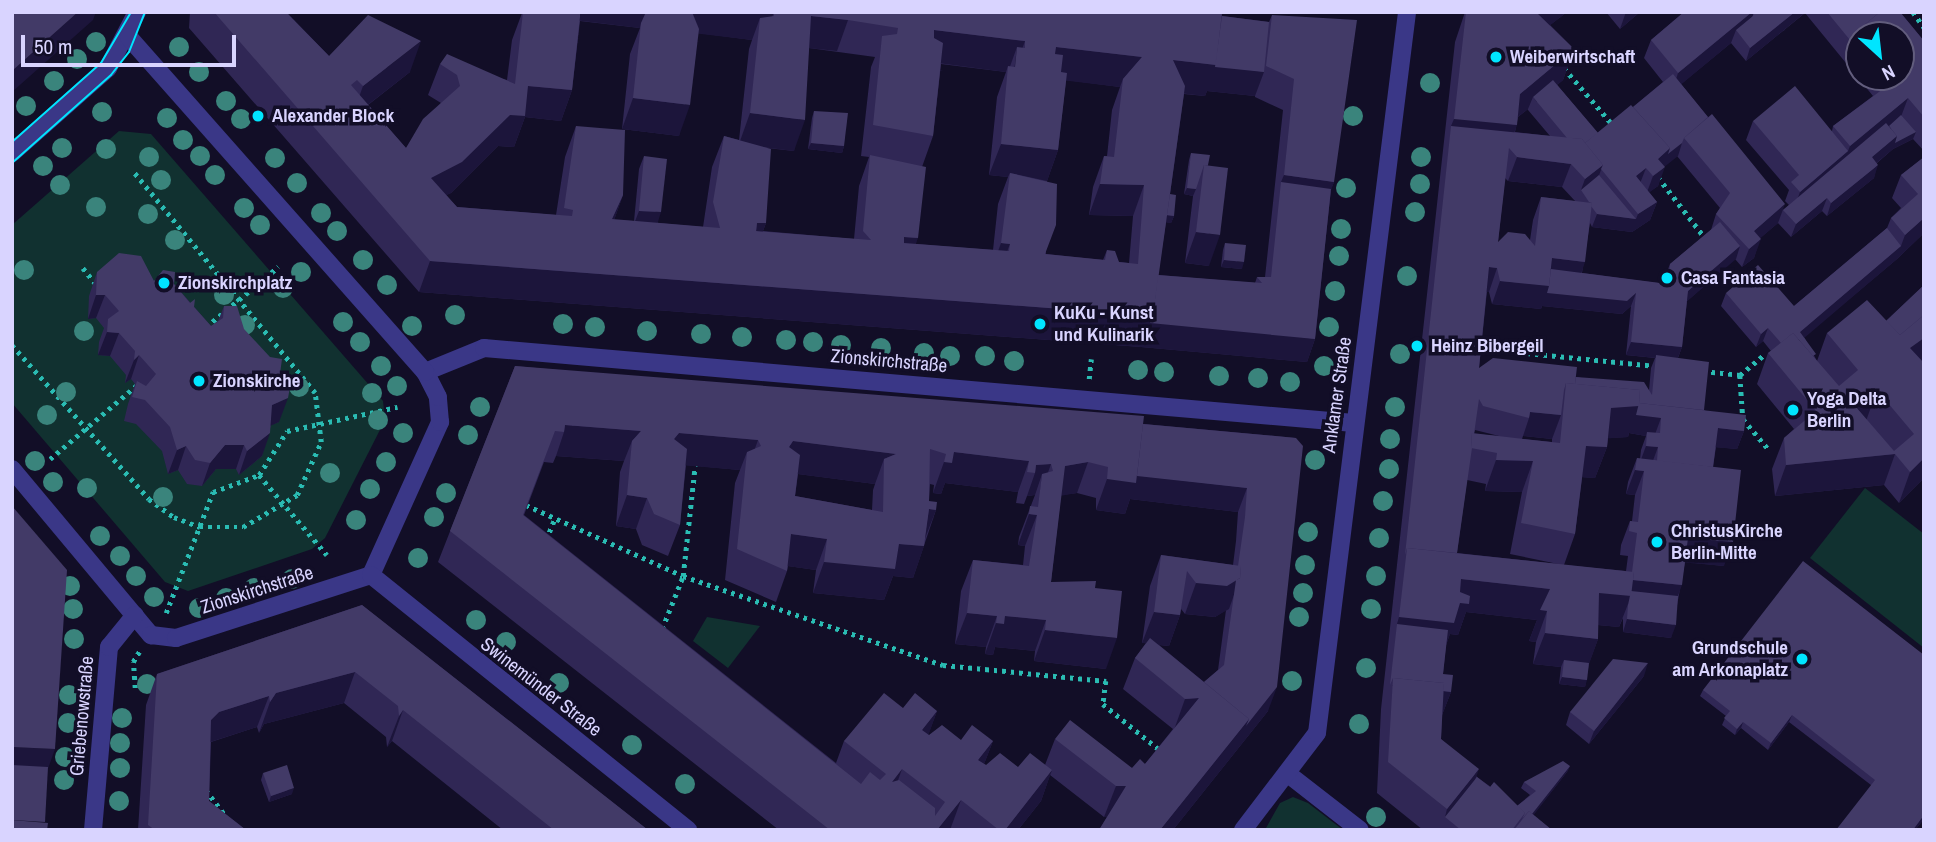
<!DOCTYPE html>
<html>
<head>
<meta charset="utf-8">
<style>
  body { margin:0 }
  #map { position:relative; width:1936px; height:842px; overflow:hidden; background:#120e27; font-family:"Archivo Narrow",sans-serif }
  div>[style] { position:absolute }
  .green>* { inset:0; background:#113130 }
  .path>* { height:4.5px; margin-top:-2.25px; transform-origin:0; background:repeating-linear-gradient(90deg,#2abcb3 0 3.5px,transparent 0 8.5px) }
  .minor>* { height:18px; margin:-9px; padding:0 9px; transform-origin:9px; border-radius:9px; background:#3a3787 }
  .tram>* { height:2px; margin:-1px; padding:0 1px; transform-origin:1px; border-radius:1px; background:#00e5ff }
  .trees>* { width:20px; height:20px; margin:-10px; border-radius:50%; background:#3a847c }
  .wall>* { inset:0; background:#302755 }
  .shaded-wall>* { inset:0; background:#1c153b }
  .building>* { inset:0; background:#423a67 }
  .dots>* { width:19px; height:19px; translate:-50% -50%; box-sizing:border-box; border:4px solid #120e27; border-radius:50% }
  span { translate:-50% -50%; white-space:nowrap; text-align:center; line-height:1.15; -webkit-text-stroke:7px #120e27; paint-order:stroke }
  .poi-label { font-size:19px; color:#d9d4ff; font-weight:700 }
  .left { translate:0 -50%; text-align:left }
  .right { translate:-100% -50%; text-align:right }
  .street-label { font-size:19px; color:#d9d4ff }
  .frame { position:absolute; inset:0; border:14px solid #d9d4ff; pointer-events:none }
  .north { position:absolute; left:1845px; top:21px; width:70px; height:70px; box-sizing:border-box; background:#120e27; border:2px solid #625d7d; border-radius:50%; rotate:153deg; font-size:19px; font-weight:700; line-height:28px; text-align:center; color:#d9d4ff }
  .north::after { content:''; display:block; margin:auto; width:24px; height:32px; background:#00e5ff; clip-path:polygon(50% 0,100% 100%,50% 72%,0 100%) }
  .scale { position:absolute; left:21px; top:35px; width:215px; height:32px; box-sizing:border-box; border:4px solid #d9d4ff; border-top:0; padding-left:9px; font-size:21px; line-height:24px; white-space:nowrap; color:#d9d4ff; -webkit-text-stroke:5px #120e27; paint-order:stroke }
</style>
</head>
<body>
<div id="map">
  <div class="green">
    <i style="clip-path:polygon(119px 131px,151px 134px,383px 401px,385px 420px,325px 538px,312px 549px,188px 591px,165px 582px,12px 403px,12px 225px)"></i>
    <i style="clip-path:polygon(1865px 488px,1924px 534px,1924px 648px,1810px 558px)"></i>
    <i style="clip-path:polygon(707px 617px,760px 626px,728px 668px,693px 641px)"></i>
    <i style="clip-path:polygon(1293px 797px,1308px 803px,1343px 830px,1266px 828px,1280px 803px)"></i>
  </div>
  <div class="path">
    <i style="left:1913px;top:12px;width:19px;rotate:54deg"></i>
    <i style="left:1564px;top:68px;width:75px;rotate:49.3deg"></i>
    <i style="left:1658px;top:177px;width:78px;rotate:52.3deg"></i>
    <i style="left:83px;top:268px;width:21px;rotate:51deg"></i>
    <i style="left:206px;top:327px;width:94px;rotate:-39.8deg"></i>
    <i style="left:1411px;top:341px;width:11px;rotate:5deg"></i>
    <i style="left:12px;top:345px;width:206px;rotate:48.3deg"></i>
    <i style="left:149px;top:499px;width:31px;rotate:36deg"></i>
    <i style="left:174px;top:517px;width:28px;rotate:21deg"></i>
    <i style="left:200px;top:527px;width:43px"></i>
    <i style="left:243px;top:527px;width:63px;rotate:-30.7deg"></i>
    <i style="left:297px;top:495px;width:58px;rotate:-65.6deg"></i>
    <i style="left:321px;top:442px;width:49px;rotate:-97deg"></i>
    <i style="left:315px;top:393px;width:285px;rotate:-129.4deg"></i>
    <i style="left:1476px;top:348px;width:181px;rotate:5.7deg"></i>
    <i style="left:1703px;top:371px;width:37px;rotate:6deg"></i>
    <i style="left:1740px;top:375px;width:31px;rotate:-40deg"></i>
    <i style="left:1740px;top:375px;width:44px;rotate:86.1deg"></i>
    <i style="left:1743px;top:419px;width:42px;rotate:49.8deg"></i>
    <i style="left:1089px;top:379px;width:20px;rotate:-84deg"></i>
    <i style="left:50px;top:459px;width:114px;rotate:-40.4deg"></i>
    <i style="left:259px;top:475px;width:105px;rotate:49.6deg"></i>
    <i style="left:526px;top:505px;width:172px;rotate:24.3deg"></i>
    <i style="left:683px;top:576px;width:275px;rotate:18.9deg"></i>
    <i style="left:943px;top:665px;width:164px;rotate:5.6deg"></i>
    <i style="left:1106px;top:681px;width:23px;rotate:97deg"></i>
    <i style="left:1103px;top:704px;width:75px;rotate:39deg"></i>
    <i style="left:546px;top:540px;width:22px;rotate:-68deg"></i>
    <i style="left:166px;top:613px;width:130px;rotate:-68.8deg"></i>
    <i style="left:213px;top:492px;width:49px;rotate:-20.3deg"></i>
    <i style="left:259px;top:475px;width:52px;rotate:-57.5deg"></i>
    <i style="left:287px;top:431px;width:113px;rotate:-12.3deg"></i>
    <i style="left:662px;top:629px;width:57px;rotate:-68.4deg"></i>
    <i style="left:683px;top:576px;width:111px;rotate:-83.8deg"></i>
    <i style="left:135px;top:688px;width:26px;rotate:-94deg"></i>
    <i style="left:133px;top:662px;width:12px;rotate:-59deg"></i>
    <i style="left:206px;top:790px;width:30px;rotate:53deg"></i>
    <i style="left:501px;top:830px;width:1px;rotate:-90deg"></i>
  </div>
  <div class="minor">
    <i style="left:12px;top:153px;width:128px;rotate:-41.5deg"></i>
    <i style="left:108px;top:68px;width:63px;rotate:-62.6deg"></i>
    <i style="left:425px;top:372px;width:64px;rotate:-22.1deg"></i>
    <i style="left:484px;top:348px;width:873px;rotate:4.93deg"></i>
    <i style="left:12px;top:469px;width:217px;rotate:50.1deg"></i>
    <i style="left:151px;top:635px;width:25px;rotate:7deg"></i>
    <i style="left:176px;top:638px;width:205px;rotate:-17.9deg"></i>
    <i style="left:371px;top:575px;width:168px;rotate:-65.7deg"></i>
    <i style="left:440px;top:422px;width:25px;rotate:-95deg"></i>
    <i style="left:438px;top:397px;width:28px;rotate:-117deg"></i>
    <i style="left:425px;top:372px;width:447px;rotate:-131.5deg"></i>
    <i style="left:371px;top:575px;width:407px;rotate:38.8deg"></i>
    <i style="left:1288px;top:774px;width:91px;rotate:37.9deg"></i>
    <i style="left:93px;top:830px;width:184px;rotate:-85deg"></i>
    <i style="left:109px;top:647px;width:41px;rotate:-50.9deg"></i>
    <i style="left:1243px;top:830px;width:122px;rotate:-52.7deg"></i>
    <i style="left:1317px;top:733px;width:727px;rotate:-82.88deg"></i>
  </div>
  <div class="tram">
    <i style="left:12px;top:142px;width:119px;rotate:-41.6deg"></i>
    <i style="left:101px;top:63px;width:59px;rotate:-59.5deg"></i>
    <i style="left:12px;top:163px;width:132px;rotate:-41.6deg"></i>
    <i style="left:111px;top:75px;width:29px;rotate:-52deg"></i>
    <i style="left:129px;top:52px;width:43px;rotate:-68.2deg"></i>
  </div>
  <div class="trees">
    <i style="left:96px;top:42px"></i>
    <i style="left:179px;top:47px"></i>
    <i style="left:77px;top:59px"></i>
    <i style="left:199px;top:72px"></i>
    <i style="left:54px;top:81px"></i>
    <i style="left:1430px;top:83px"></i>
    <i style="left:226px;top:101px"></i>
    <i style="left:26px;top:106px"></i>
    <i style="left:102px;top:112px"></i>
    <i style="left:1353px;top:116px"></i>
    <i style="left:167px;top:118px"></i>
    <i style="left:241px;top:119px"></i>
    <i style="left:183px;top:140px"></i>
    <i style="left:62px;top:148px"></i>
    <i style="left:106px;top:149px"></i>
    <i style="left:200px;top:156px"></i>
    <i style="left:149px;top:157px"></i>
    <i style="left:1421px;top:157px"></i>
    <i style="left:275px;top:158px"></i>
    <i style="left:43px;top:166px"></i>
    <i style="left:215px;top:175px"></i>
    <i style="left:161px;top:180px"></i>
    <i style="left:297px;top:183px"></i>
    <i style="left:1420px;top:184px"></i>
    <i style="left:60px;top:185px"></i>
    <i style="left:1346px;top:188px"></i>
    <i style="left:96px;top:207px"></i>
    <i style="left:244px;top:208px"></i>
    <i style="left:1415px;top:212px"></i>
    <i style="left:321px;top:213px"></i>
    <i style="left:148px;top:214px"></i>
    <i style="left:260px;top:225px"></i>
    <i style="left:1341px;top:229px"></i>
    <i style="left:337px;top:231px"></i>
    <i style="left:175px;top:240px"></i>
    <i style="left:1339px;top:256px"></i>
    <i style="left:363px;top:260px"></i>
    <i style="left:24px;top:270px"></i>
    <i style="left:301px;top:272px"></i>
    <i style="left:1407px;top:276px"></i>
    <i style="left:387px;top:285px"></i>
    <i style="left:283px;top:288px"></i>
    <i style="left:1335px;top:291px"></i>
    <i style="left:224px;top:295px"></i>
    <i style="left:455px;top:315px"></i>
    <i style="left:343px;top:322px"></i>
    <i style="left:563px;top:324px"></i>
    <i style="left:245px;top:325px"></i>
    <i style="left:412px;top:326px"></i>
    <i style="left:595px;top:327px"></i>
    <i style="left:1329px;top:327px"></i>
    <i style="left:84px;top:331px"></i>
    <i style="left:647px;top:331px"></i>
    <i style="left:701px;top:334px"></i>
    <i style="left:742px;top:337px"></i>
    <i style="left:786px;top:340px"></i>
    <i style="left:360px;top:342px"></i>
    <i style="left:813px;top:342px"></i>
    <i style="left:841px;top:345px"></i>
    <i style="left:881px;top:348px"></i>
    <i style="left:924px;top:353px"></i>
    <i style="left:1400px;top:354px"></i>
    <i style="left:950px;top:356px"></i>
    <i style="left:985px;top:356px"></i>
    <i style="left:1014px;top:361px"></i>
    <i style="left:381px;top:366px"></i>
    <i style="left:1324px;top:366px"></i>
    <i style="left:1138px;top:370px"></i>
    <i style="left:1164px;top:372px"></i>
    <i style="left:1219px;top:376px"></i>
    <i style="left:1258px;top:378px"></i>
    <i style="left:1290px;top:382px"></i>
    <i style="left:397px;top:386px"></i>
    <i style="left:299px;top:387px"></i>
    <i style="left:66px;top:392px"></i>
    <i style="left:372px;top:393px"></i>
    <i style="left:480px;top:407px"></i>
    <i style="left:1395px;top:407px"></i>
    <i style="left:47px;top:415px"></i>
    <i style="left:378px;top:420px"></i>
    <i style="left:403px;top:433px"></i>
    <i style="left:468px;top:435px"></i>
    <i style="left:1390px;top:439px"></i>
    <i style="left:1315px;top:460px"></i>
    <i style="left:35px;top:461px"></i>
    <i style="left:386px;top:462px"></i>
    <i style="left:1389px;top:469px"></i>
    <i style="left:330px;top:473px"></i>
    <i style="left:53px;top:482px"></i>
    <i style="left:87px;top:488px"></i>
    <i style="left:370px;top:489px"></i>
    <i style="left:446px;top:493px"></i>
    <i style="left:163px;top:497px"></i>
    <i style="left:1383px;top:501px"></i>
    <i style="left:434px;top:517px"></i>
    <i style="left:356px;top:520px"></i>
    <i style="left:1308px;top:532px"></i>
    <i style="left:100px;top:536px"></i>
    <i style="left:1379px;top:538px"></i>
    <i style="left:120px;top:556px"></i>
    <i style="left:418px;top:558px"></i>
    <i style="left:1305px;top:565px"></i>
    <i style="left:136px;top:576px"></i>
    <i style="left:1376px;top:576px"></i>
    <i style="left:292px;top:579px"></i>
    <i style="left:70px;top:586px"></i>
    <i style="left:254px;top:588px"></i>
    <i style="left:1303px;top:593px"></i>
    <i style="left:154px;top:597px"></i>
    <i style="left:226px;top:598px"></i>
    <i style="left:199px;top:608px"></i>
    <i style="left:73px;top:609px"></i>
    <i style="left:1371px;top:609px"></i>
    <i style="left:1299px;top:617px"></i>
    <i style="left:476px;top:620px"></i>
    <i style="left:74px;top:639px"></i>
    <i style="left:506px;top:642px"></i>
    <i style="left:1366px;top:668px"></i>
    <i style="left:1292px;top:681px"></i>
    <i style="left:559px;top:683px"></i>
    <i style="left:147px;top:684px"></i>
    <i style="left:69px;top:695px"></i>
    <i style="left:122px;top:718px"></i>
    <i style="left:68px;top:723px"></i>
    <i style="left:1359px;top:724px"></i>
    <i style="left:120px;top:743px"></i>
    <i style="left:632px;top:745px"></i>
    <i style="left:65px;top:757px"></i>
    <i style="left:120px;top:768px"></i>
    <i style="left:64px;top:780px"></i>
    <i style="left:685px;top:784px"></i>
    <i style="left:119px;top:801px"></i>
    <i style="left:1376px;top:817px"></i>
  </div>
  <div class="wall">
    <i style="clip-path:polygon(evenodd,190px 12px,286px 12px,329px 56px,410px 72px,368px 105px,406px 148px,441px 103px,428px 95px,440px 64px,507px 80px,512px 40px,522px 13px,513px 12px,1222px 12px,1222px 16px,1269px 22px,1272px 15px,1334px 182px,1331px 189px,1315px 339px,1307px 362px,1141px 347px,419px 292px,189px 28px,190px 12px,580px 21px,640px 28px,630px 54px,622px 129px,679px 136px,698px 33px,752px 40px,749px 49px,739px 140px,724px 136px,712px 167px,703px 227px,658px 223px,644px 156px,639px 169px,634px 221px,614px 220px,623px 195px,576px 126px,565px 157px,556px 215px,457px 207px,446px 195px,451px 193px,498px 146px,514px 147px,525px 117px,561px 121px,572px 90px,580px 21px,190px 12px,809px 48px,875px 57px,871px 67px,861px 156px,869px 157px,859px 186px,854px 239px,763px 231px,766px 223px,767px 148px,794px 151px,809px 48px,190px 12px,941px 64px,1006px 72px,997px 97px,989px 175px,1008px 177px,998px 204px,993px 250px,916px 244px,922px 167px,933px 136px,941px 64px,190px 12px,1066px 80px,1120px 87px,1112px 110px,1107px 156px,1104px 156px,1093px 187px,1089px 215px,1133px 216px,1129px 263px,1119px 262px,1107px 250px,1103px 260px,1046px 254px,1047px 181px,1058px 150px,1066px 80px,190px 12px,1207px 91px,1255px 96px,1255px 97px,1283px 110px,1265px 277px,1257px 277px,1255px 283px,1158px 275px,1166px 222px,1171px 223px,1174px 216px,1170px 194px,1184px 94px,1205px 96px,1207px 91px)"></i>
    <i style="clip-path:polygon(evenodd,1465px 12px,1567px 12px,1550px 25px,1574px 49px,1563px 80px,1557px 85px,1598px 133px,1633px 107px,1663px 82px,1644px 58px,1651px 40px,1684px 12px,1900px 12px,1924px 41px,1924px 151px,1913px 139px,1893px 149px,1877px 163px,1874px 178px,1827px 216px,1822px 211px,1791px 237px,1778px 223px,1760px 238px,1754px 258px,1742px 267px,1735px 259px,1687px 301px,1682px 347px,1678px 358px,1704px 410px,1744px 431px,1737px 449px,1716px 447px,1713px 467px,1724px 566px,1685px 562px,1671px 638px,1623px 632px,1623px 618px,1619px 627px,1598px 625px,1598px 639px,1589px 663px,1585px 687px,1559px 684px,1561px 667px,1533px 664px,1536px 642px,1529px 641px,1537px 620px,1466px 612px,1458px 635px,1450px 634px,1446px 645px,1443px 674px,1451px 692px,1442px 715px,1441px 739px,1477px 777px,1517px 806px,1530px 795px,1521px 788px,1524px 782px,1570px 766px,1567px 772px,1533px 815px,1552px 830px,1423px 830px,1377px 793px,1381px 709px,1455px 42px,1465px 12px,1805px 13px,1873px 96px,1833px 126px,1832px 131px,1753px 121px,1746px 140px,1789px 190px,1785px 201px,1789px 205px,1783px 210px,1681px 84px,1731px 43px,1746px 61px,1805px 13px,1465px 12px,1859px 35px,1901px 77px,1859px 77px,1859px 35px,1465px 12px,1528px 109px,1528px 110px,1550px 136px,1515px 132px,1518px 117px,1528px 109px,1465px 12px,1677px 156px,1720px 208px,1716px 214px,1711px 230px,1670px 264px,1665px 277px,1665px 284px,1582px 273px,1590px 223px,1592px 227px,1632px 232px,1650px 220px,1657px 202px,1649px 192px,1658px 186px,1664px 166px,1677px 156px,1465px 12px,1505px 178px,1508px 181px,1562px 187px,1575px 201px,1541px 197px,1533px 220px,1530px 240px,1498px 242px,1505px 178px,1465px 12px,1487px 291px,1489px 292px,1492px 304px,1541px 309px,1542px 306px,1622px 314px,1631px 306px,1626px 355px,1655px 358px,1651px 368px,1649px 390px,1576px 377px,1479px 368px,1487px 291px,1465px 12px,1475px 430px,1499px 436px,1474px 434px,1475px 430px,1465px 12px,1629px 433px,1646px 436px,1641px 450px,1640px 459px,1637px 458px,1628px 482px,1626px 494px,1635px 495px,1632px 521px,1630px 521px,1621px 545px,1620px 555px,1628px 556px,1626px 571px,1564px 565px,1575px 534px,1582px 477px,1595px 478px,1607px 447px,1608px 438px,1628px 437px,1629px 433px,1465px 12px,1523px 436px,1552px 439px,1552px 438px,1552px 442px,1522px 439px,1523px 436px,1465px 12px,1467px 480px,1486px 484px,1485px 491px,1522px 492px,1510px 554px,1558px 564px,1457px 553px,1467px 480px)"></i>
    <i style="clip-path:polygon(1606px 12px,1640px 12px,1620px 29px)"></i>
    <i style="clip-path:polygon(814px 111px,844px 146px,842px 153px,808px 149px,812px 118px)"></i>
    <i style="clip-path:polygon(1191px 153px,1208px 165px,1209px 266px,1185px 263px,1193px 196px,1184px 194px,1189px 160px)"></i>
    <i style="clip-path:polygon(1924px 157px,1924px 233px,1897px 259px,1804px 337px,1817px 361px,1827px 333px,1886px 321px,1924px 285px,1924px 360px,1922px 361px,1924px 363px,1924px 478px,1899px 503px,1884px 485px,1775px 496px,1772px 469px,1784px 438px,1794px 429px,1757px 384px,1768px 353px,1771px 351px,1763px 341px,1756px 347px,1721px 306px,1726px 293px,1794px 306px,1887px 228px,1891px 218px,1901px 208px,1892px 198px,1901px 175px)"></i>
    <i style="clip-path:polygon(1225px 243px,1242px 269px,1221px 267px,1223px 250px)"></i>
    <i style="clip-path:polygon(97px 272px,174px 284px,211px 326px,218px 321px,224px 306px,280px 374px,279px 422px,271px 425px,262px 456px,239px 475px,236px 469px,216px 469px,202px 486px,187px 484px,178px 470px,168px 474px,162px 451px,136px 424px,124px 421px,128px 404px,135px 384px,131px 379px,125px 383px,126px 375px,110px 356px,98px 355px,99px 342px,104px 328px,96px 318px,88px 319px,89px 296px)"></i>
    <i style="clip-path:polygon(evenodd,515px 366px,1296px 438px,1268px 711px,1173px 830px,1099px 830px,1107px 817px,1104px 817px,1050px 775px,1041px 801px,1018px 830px,779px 830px,438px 562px,515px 366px,556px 456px,624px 461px,620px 472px,616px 526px,636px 529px,642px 545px,668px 556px,680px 525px,686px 465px,740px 470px,735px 483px,725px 580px,776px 602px,787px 571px,788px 566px,816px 570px,813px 593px,884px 600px,893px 576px,913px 578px,936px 510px,929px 501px,930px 484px,934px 485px,933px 493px,941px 494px,945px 483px,1018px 492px,1016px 503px,1024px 504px,1027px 496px,1035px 495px,1019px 537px,1018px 545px,1025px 546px,1023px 565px,973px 560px,961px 591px,955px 644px,986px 647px,985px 654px,993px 655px,995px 647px,1035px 651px,1034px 661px,1106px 669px,1095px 588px,1051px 582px,1061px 495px,1077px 493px,1096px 498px,1096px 510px,1125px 514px,1130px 499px,1238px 512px,1236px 541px,1233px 565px,1161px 555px,1150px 586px,1142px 643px,1146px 643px,1135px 658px,1123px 689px,1173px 729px,1145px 764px,1132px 768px,1055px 739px,1045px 765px,1018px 767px,986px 765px,984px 764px,993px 741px,961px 740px,928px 735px,937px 711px,903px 708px,844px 741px,836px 763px,524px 515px,544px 462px,553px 463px,556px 456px,515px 366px,798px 474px,875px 484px,873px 490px,872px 510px,795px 496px,798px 474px,515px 366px,1181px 609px,1185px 614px,1215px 617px,1226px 610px,1218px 670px,1204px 682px,1159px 645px,1169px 646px,1180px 615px,1181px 609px)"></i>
    <i style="clip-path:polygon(362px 605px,648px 830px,503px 830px,392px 741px,387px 747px,386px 737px,344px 703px,264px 724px,259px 733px,257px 727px,211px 742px,209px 801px,246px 830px,138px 830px,146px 705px,157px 674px)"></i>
    <i style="clip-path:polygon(1924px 655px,1924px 819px,1915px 830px,1871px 785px,1789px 722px,1768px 750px,1741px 728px,1735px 735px,1722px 725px,1726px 716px,1700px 696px,1703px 690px)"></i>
    <i style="clip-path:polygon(1644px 676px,1589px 744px,1566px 725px,1570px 712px)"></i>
    <i style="clip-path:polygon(263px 773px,292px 794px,269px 802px,261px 780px)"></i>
  </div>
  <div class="shaded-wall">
    <i style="clip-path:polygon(78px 12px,96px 12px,93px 20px,12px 92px,12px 71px)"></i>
    <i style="clip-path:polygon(558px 12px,654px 12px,641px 23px,640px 28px,558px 18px)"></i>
    <i style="clip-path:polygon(682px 12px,774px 12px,763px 41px,760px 18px,752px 40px,676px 31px)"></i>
    <i style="clip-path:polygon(1538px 12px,1567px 12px,1526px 44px)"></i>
    <i style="clip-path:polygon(1626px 12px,1640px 12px,1620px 29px)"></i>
    <i style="clip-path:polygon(1752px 12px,1754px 12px,1748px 29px,1736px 30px,1731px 43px,1672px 92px,1678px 73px)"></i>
    <i style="clip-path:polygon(1795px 12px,1806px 12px,1746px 61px,1750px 48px)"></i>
    <i style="clip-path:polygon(811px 16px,848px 20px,837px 51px,799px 47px)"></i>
    <i style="clip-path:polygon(934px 30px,1025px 41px,1014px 72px,1017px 47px,1008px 72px,1008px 66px,1006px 72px,923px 61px)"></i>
    <i style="clip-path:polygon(421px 41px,410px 72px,352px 117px,363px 86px)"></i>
    <i style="clip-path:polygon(1056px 47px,1142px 57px,1123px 79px,1120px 87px,1044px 78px)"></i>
    <i style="clip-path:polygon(1574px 49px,1563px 80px,1537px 102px,1533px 97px,1528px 109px,1509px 124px,1517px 125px,1506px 156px,1451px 126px,1454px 119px,1520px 94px)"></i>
    <i style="clip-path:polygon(1173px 60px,1216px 65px,1264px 72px,1255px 96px,1207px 91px,1205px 96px,1162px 91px)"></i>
    <i style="clip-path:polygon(528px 86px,572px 90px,561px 121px,525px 117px,514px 147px,498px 146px,451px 193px,420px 209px,431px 178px)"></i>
    <i style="clip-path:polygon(633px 98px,690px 105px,679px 136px,622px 129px)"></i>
    <i style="clip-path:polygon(1908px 98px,1899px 122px,1793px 211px,1800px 192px,1848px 151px,1850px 146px)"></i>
    <i style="clip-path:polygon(750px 113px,805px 120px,794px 151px,739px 144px)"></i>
    <i style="clip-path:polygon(1916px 132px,1913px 139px,1893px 149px,1868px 170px,1872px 157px,1897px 136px)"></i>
    <i style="clip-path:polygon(811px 143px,844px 146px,842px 153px,808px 149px)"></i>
    <i style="clip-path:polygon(1682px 143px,1678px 156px,1653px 176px,1658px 159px,1670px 148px)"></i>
    <i style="clip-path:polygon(1001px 144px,1058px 150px,1047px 181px,1010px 173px,1008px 177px,989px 175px)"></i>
    <i style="clip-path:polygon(1517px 157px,1571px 164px,1562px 187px,1508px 181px)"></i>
    <i style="clip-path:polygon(1603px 165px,1594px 188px,1581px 190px,1585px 179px)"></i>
    <i style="clip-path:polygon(1878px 165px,1874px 178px,1827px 216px,1831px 203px)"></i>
    <i style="clip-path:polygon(1665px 167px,1658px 186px,1646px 195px,1653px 176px)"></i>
    <i style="clip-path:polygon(1646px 168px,1639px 186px,1636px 176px)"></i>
    <i style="clip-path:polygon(1284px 175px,1334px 182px,1323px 213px,1281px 182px)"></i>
    <i style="clip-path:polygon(1100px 184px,1144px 185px,1133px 216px,1089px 215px)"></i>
    <i style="clip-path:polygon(1187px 188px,1196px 189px,1193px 196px,1184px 194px)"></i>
    <i style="clip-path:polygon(623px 195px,612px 226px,612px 219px)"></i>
    <i style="clip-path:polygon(1827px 198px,1822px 211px,1791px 237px,1796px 224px)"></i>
    <i style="clip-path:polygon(1657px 202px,1650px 220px,1632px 232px,1592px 227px,1597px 214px,1636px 219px,1638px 214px)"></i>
    <i style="clip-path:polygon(1785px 204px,1778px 223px,1749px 248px,1754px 231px)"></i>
    <i style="clip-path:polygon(639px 211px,661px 212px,657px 225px,634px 224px)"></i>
    <i style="clip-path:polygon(1163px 215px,1174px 216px,1171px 223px,1160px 222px)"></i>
    <i style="clip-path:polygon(1924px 218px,1924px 233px,1897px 259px,1796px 345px,1800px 332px,1901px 246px,1905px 235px)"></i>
    <i style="clip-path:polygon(757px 223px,766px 223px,754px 254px)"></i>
    <i style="clip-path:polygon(1196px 232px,1220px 235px,1209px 266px,1185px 263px)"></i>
    <i style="clip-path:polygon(904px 237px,918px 238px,906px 269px,893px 268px)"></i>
    <i style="clip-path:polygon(1761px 239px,1754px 258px,1742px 267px,1749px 249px)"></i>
    <i style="clip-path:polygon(1001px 243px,1010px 244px,998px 275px,990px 274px)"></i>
    <i style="clip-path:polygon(1740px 246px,1736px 259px,1684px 304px,1688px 291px)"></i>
    <i style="clip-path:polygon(1552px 258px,1585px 262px,1577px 286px,1549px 269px)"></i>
    <i style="clip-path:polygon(1224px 260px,1244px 262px,1242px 269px,1221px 267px)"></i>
    <i style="clip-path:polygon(430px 261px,1153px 316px,1315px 339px,1307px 362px,1141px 347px,419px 292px)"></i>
    <i style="clip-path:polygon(1489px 267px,1497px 268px,1489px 292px,1480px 291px)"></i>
    <i style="clip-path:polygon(1500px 281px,1636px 293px,1631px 306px,1622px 314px,1542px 306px,1541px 309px,1492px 304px)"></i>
    <i style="clip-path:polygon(96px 295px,105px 295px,96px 318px,88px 319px)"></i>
    <i style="clip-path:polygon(1768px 328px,1763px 341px,1756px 347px,1761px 334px)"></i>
    <i style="clip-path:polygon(107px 332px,119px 333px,110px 356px,98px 355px)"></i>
    <i style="clip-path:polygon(1924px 338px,1924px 360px,1899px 379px,1897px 343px)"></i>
    <i style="clip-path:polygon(1631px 342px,1682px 347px,1677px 360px,1626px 355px)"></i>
    <i style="clip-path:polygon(139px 355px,131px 379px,125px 383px,134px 360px)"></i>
    <i style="clip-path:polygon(1877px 390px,1866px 421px,1856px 407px)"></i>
    <i style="clip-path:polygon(288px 398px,279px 422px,263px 429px,272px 405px)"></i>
    <i style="clip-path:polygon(1571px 402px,1639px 406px,1661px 418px,1654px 437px,1647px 432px,1646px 436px,1629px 433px,1628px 437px,1599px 439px)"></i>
    <i style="clip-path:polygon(1530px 412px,1561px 415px,1552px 439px,1523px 436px,1529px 418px)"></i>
    <i style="clip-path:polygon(565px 425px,641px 431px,632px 441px,624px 461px,556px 456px,564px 432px)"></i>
    <i style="clip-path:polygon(1718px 428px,1744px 431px,1737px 449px,1711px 447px)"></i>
    <i style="clip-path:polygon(270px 433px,262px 456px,239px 475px,247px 451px)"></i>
    <i style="clip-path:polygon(679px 433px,758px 440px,747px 471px,747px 452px,740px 470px,668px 464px,674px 439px)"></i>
    <i style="clip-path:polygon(793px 441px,896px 454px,884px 459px,875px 484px,782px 472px,789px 447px)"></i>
    <i style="clip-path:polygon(225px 445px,244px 445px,236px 469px,216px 469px,202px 486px,210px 463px)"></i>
    <i style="clip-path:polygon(186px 446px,178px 470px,168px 474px,177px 450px)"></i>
    <i style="clip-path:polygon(1586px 446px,1607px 447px,1595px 478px,1575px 477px)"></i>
    <i style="clip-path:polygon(1646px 446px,1658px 447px,1651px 466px,1639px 465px)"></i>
    <i style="clip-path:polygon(954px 452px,1029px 461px,1018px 492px,945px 483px,941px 494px,933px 493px,944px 462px)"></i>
    <i style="clip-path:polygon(1895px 454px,1884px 485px,1775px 496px,1786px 465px)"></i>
    <i style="clip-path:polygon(1924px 458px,1924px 478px,1899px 503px,1910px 472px)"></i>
    <i style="clip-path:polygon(1496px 460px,1533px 461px,1522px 492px,1485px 491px)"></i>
    <i style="clip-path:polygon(1088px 462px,1077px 493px,1054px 497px,1065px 466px)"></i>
    <i style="clip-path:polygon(1051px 464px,1040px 495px,1042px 474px,1035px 495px,1027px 496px,1035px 473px,1036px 465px)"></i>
    <i style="clip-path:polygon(1635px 470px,1644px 471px,1635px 495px,1626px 494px)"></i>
    <i style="clip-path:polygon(1135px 475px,1247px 488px,1238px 512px,1130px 499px,1125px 514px,1096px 510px,1107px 479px)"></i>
    <i style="clip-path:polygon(627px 495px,647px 498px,636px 529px,616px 526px)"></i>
    <i style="clip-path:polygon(929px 509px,936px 510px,924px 541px)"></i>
    <i style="clip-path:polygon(1029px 514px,1037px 515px,1025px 546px,1018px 545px)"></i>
    <i style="clip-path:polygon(791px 534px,827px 539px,816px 570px,780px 565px)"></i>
    <i style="clip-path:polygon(1688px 538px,1733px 542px,1724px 566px,1679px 562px)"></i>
    <i style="clip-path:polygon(899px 544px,924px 546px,913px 578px,893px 576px,884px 600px,813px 593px,824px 562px)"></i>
    <i style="clip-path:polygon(1240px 578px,1229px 609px,1215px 617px,1185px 614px,1196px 583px)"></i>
    <i style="clip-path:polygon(1461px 579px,1550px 589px,1547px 611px,1536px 642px,1529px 641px,1537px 620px,1466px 612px,1458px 635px,1450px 634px,1443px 654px,1397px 624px,1399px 617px)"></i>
    <i style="clip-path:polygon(1632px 580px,1682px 585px,1673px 609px,1628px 604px,1619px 627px,1588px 624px,1599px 593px)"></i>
    <i style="clip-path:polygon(1154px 612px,1180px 615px,1169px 646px,1142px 643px)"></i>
    <i style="clip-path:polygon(967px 613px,997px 616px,986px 647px,955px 644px)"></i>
    <i style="clip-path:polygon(1005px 616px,1046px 620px,1035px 651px,995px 647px,993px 655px,985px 654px,996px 623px)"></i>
    <i style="clip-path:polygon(1627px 619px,1676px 625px,1671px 638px,1623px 632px)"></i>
    <i style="clip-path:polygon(1045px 630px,1117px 638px,1106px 669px,1034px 661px)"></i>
    <i style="clip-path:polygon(1545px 633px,1598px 639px,1587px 670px,1564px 660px,1561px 667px,1533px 664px)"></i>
    <i style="clip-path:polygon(1648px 663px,1644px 676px,1589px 744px,1594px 731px)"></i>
    <i style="clip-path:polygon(355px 672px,344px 703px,264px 724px,259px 733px,270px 702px,276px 693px)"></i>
    <i style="clip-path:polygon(1562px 677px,1587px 680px,1585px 687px,1559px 684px)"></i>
    <i style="clip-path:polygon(1392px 685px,1451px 692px,1442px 715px)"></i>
    <i style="clip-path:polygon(1277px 687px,1268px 711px,1173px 830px,1160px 830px,1249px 719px)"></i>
    <i style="clip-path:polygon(269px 696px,257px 727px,207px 743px,211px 720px,219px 712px)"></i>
    <i style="clip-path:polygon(1199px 698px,1174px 730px,1185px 699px)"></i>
    <i style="clip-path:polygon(403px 710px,392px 741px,387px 747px,399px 716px)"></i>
    <i style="clip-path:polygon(937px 711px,926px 742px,922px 730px)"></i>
    <i style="clip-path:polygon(1792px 715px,1789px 722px,1768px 750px,1771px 743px)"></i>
    <i style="clip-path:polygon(1743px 722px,1741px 728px,1735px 735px,1737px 729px)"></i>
    <i style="clip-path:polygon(993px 741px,981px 772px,978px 760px)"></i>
    <i style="clip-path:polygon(12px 747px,55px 749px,44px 780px,12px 778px)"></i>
    <i style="clip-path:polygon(1570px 766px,1567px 772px,1522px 830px,1522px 825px)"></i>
    <i style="clip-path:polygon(902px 769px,891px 800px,892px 782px)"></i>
    <i style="clip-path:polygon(1479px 769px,1468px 800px,1445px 817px,1447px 809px)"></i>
    <i style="clip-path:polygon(1052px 770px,1041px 801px,1018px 830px,1005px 830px)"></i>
    <i style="clip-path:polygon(1116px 786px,1126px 786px,1115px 817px,1104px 817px)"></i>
    <i style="clip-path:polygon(294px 788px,292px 794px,269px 802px,271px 796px)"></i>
    <i style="clip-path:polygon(961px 800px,950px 830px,937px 830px)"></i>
    <i style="clip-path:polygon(1924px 815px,1924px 819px,1915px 830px,1912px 830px)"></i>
  </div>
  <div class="building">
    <i style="clip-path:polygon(12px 12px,78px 12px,12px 71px)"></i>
    <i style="clip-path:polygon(214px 12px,286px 12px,329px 56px,368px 15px,421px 41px,363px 86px,357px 80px,351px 85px,406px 148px,423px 119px,460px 86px,457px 75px,440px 64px,447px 54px,515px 84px,523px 12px,580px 12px,580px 17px,572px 90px,528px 86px,525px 116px,510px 115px,462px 162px,431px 178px,457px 207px,572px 216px,573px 210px,564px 208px,576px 126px,600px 128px,625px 130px,623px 195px,612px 219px,720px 228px,713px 202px,724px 136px,771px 149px,766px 223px,757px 223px,756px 231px,871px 240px,863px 231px,870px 155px,926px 167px,918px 238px,904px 237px,904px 243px,1009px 251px,1010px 244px,1001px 243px,1010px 173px,1057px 184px,1056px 225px,1045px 254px,1105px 260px,1107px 250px,1115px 251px,1119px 262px,1138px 264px,1144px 185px,1100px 184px,1104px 156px,1114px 157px,1123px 79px,1142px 57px,1056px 47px,1055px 54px,1063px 55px,1061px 72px,1067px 73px,1058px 150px,1001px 144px,1008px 66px,1015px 67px,1017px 47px,1025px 48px,1025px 41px,934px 30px,934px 38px,943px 43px,933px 136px,873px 125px,882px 36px,897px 34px,898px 28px,848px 20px,811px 16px,805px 120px,750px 113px,760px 18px,774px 16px,774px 12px,1222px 12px,1216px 65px,1173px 60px,1185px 86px,1153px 316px,430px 261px)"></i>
    <i style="clip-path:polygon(646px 12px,692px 12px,699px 29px,690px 105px,633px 98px,641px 23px)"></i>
    <i style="clip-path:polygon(1466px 12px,1538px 12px,1537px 13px,1574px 49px,1520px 94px,1517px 125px,1454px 119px)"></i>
    <i style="clip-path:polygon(1684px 12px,1752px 12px,1678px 73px,1651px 40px)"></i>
    <i style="clip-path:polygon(1754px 12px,1795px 12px,1750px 48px,1736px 30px,1753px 16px)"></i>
    <i style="clip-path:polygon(1827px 12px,1880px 12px,1852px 35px,1850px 40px)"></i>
    <i style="clip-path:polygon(1880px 12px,1900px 12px,1924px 41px,1924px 117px,1908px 98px,1850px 146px,1833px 126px,1891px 83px,1886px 77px,1901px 77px,1901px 35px,1859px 35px,1859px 43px,1852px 35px)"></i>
    <i style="clip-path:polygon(1272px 15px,1357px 20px,1334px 182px,1284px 175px,1294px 79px,1266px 66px)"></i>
    <i style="clip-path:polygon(1222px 16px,1269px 22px,1264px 72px,1215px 67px)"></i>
    <i style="clip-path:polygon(1673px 74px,1708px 117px,1684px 138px,1682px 143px,1668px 154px,1670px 148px,1633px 107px)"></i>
    <i style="clip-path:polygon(1553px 80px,1598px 133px,1585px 143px,1582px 139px,1567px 138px,1533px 97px)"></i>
    <i style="clip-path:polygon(1795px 86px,1848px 151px,1800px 192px,1791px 182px,1799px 175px,1753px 121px)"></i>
    <i style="clip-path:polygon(1631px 105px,1670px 148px,1658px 159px,1665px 167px,1653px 176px,1646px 168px,1636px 176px,1657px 202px,1638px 214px,1601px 169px,1603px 165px,1585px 143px)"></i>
    <i style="clip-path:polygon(814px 111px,848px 113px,844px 146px,811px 143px)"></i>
    <i style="clip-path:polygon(1712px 114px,1785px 204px,1754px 231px,1761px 239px,1749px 249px,1716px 214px,1730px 193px,1684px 138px)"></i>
    <i style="clip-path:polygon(1901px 115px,1916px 132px,1895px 143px,1897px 136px,1889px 126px)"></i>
    <i style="clip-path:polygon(1886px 123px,1897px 136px,1872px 157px,1878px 165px,1831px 203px,1827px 198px,1796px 224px,1783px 210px)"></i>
    <i style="clip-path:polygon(1451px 126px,1582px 139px,1603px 165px,1585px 179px,1571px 164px,1517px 157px,1509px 148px,1498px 242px,1508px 232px,1525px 234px,1535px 246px,1541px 197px,1592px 203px,1585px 262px,1552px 258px,1549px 286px,1500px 281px,1497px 268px,1489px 267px,1479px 368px,1493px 358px,1577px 367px,1575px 384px,1566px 383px,1564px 390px,1561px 415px,1530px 412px,1529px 418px,1483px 406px,1479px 399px,1474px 434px,1472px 433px,1471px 448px,1472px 448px,1457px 553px,1407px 548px,1405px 555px)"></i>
    <i style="clip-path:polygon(1191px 153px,1210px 155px,1208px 165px,1204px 165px,1196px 189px,1187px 188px)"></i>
    <i style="clip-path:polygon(644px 156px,667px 159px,661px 212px,639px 211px)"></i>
    <i style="clip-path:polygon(1924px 157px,1924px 218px,1905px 235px,1891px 218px,1918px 194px,1901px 175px)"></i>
    <i style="clip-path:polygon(1204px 165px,1228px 168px,1220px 235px,1196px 232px)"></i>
    <i style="clip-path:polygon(1599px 175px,1636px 219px,1597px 214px,1591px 206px,1592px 203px,1589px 202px,1581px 190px)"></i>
    <i style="clip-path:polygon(1281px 182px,1331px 189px,1315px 339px,1150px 323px,1153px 316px,1158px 275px,1262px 283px,1257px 277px,1271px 277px)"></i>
    <i style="clip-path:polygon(1170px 194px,1176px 195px,1174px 216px,1167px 215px)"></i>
    <i style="clip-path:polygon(1720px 222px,1740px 246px,1688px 291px,1682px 347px,1631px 342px,1636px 293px,1627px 301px,1547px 293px,1549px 286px,1551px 269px,1668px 284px,1670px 264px)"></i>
    <i style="clip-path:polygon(1887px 228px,1901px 246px,1800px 332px,1816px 354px,1813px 356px,1793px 333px,1781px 343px,1768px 328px,1761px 334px,1726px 293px,1758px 265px,1794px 306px)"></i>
    <i style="clip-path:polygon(1225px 243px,1246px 245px,1244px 262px,1224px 260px)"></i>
    <i style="clip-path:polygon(119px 253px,141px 256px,154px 281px,163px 270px,175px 272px,174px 284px,190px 303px,195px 299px,194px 307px,211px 326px,223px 318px,224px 306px,237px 306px,244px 329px,270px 357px,282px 359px,280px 374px,291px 382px,288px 398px,272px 405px,270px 433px,247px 451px,244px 445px,225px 445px,210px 463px,195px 460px,186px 446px,177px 450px,170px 427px,145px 400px,132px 397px,137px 381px,146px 386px,156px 374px,139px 355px,134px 360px,135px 351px,119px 333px,107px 332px,108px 319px,119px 311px,105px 295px,96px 295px,97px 272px)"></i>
    <i style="clip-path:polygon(1924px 285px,1924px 315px,1900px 335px,1886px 321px)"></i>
    <i style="clip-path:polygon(evenodd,1867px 300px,1900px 335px,1924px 315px,1924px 338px,1910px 348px,1924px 363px,1924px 458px,1910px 472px,1895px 454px,1786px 465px,1784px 438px,1816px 411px,1768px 353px,1793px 333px,1839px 386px,1858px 370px,1827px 333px,1867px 300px,1877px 390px,1914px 434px,1894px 451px,1856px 407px,1877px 390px)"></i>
    <i style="clip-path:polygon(1656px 355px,1709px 362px,1704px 410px,1639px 403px,1640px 390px,1575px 384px,1576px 377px,1644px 382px,1652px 395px)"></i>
    <i style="clip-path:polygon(evenodd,515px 366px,1144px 416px,1136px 483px,1107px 479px,1108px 467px,1088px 462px,1065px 466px,1051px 582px,1096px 581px,1095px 588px,1122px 591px,1117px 638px,1045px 630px,1046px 620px,1005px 616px,1004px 624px,996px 623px,997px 616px,967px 613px,973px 560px,1029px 566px,1037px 515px,1029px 514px,1030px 506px,1038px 507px,1042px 474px,1053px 471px,1051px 464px,1036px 465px,1035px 473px,1027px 472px,1029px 461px,954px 452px,952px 463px,944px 462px,946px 454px,930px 449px,929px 501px,937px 502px,936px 510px,929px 509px,924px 546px,899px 544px,895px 569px,824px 562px,827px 539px,791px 534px,787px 571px,737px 549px,747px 452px,761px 446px,758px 440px,679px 433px,674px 439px,687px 449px,680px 525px,654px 514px,647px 498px,627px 495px,632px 441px,641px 431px,565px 425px,564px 432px,555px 431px,523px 515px,861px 784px,870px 772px,880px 780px,886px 774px,844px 741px,884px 693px,903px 708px,915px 693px,937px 711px,922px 730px,929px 735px,942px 725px,961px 740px,972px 725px,993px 741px,978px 760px,986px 765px,1000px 753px,1018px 767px,1030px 753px,1052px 770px,1005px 830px,999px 830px,961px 800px,937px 830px,830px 830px,450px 531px,515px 366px,793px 441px,896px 454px,884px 459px,883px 512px,795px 496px,800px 455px,789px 447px,793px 441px,515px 366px,902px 769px,945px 802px,935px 816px,935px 808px,899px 780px,892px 782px,902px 769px)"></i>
    <i style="clip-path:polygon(1566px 383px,1640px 390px,1639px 406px,1611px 408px,1607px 447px,1586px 446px,1575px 534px,1521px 523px,1533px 461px,1496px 460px,1497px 453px,1471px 448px,1472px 433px,1560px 443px)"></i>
    <i style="clip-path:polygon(1639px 403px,1746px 415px,1744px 431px,1718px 428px,1713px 467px,1657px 461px,1658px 447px,1646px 446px,1647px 432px,1660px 433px,1661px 418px,1636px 415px)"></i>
    <i style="clip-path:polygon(1143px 424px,1296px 438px,1303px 446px,1277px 687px,1246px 726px,1249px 719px,1204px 682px,1224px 665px,1236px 580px,1240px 578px,1241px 566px,1238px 566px,1245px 517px,1247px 488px,1137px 476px)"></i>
    <i style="clip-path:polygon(1637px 458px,1741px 470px,1733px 542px,1688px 538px,1682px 585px,1633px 580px,1634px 572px,1632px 572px,1637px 533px,1629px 531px,1630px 521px,1638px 522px,1644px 471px,1635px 470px)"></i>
    <i style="clip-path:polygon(12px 506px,67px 570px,55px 749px,12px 747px)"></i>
    <i style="clip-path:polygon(1407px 548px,1634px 572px,1631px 596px,1599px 593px,1598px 639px,1545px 633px,1547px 611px,1540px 610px,1550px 589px,1461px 579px,1460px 592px,1470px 596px,1469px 604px,1460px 603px,1454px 623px,1399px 617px)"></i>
    <i style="clip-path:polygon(1161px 555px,1241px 566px,1240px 578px,1227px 586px,1196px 583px,1187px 571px,1180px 615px,1154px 612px)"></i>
    <i style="clip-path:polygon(1803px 561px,1924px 655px,1924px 815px,1913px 830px,1836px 830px,1875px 780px,1792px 715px,1771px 743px,1743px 722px,1737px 729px,1724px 718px,1730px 711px,1703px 690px)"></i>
    <i style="clip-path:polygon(1631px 591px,1678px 596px,1676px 625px,1627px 619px,1628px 605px)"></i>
    <i style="clip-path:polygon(362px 605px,648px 830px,554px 830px,403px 710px,399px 716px,398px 706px,355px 672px,276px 693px,270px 702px,269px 696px,219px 712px,211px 720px,209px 801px,246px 830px,155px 830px,148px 825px,157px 674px)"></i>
    <i style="clip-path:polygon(1397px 624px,1448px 630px,1443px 674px,1453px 675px,1451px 692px,1443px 691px,1444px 683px,1393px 678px,1390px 685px)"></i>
    <i style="clip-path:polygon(1150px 638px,1249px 719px,1160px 830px,1099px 830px,1126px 786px,1116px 786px,1055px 739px,1070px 720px,1132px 768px,1140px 759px,1145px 764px,1199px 698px,1185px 699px,1135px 658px)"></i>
    <i style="clip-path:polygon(1613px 659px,1648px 663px,1594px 731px,1570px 712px)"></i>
    <i style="clip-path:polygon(1564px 660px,1589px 663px,1587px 680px,1562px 677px)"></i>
    <i style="clip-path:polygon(1393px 678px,1444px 683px,1441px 739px,1479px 769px,1447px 809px,1388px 762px)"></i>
    <i style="clip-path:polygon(1563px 761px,1570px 766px,1532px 814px,1529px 811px,1522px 819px,1525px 813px,1517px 806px,1536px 791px,1524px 782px)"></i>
    <i style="clip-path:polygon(12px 765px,48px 767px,45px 822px,12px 820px)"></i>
    <i style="clip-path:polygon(287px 765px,294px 788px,271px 796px,263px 773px)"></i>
    <i style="clip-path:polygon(1477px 777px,1490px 787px,1494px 782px,1525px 813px,1512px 830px,1461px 830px,1445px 817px)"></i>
    <i style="clip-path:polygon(1529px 811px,1552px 830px,1514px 830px)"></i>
    <i style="clip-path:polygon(12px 820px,48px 823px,47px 830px,12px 830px)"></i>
  </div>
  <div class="dots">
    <i style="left:1496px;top:57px;background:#00e5ff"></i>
    <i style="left:258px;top:116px;background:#00e5ff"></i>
    <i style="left:1667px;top:278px;background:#00e5ff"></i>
    <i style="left:164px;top:283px;background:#00e5ff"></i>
    <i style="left:1040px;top:324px;background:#00e5ff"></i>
    <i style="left:1417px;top:346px;background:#00e5ff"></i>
    <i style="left:199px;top:381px;background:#00e5ff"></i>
    <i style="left:1793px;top:410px;background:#00e5ff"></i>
    <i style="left:1657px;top:542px;background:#00e5ff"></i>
    <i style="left:1802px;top:659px;background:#00e5ff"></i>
  </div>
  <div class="poi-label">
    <span class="left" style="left:1510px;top:57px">Weiberwirtschaft</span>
    <span class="left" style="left:272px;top:116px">Alexander Block</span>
    <span class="left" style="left:1681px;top:278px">Casa Fantasia</span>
    <span class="left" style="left:178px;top:283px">Zionskirchplatz</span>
    <span class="left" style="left:1054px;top:324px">KuKu - Kunst<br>und Kulinarik</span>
    <span class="left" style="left:1431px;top:346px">Heinz Bibergeil</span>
    <span class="left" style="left:213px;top:381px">Zionskirche</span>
    <span class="left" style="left:1807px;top:410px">Yoga Delta<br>Berlin</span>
    <span class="left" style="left:1671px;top:542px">ChristusKirche<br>Berlin-Mitte</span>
    <span class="right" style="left:1788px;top:659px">Grundschule<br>am Arkonaplatz</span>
  </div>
  <div class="street-label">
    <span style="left:889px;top:361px;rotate:5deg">Zionskirchstraße</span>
    <span style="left:1337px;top:395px;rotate:-82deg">Anklamer Straße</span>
    <span style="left:257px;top:590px;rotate:-18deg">Zionskirchstraße</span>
    <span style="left:541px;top:687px;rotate:38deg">Swinemünder Straße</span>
    <span style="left:82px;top:716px;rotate:-85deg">Griebenowstraße</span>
  </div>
  <div class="frame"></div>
  <div class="north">N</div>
  <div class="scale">50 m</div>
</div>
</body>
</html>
